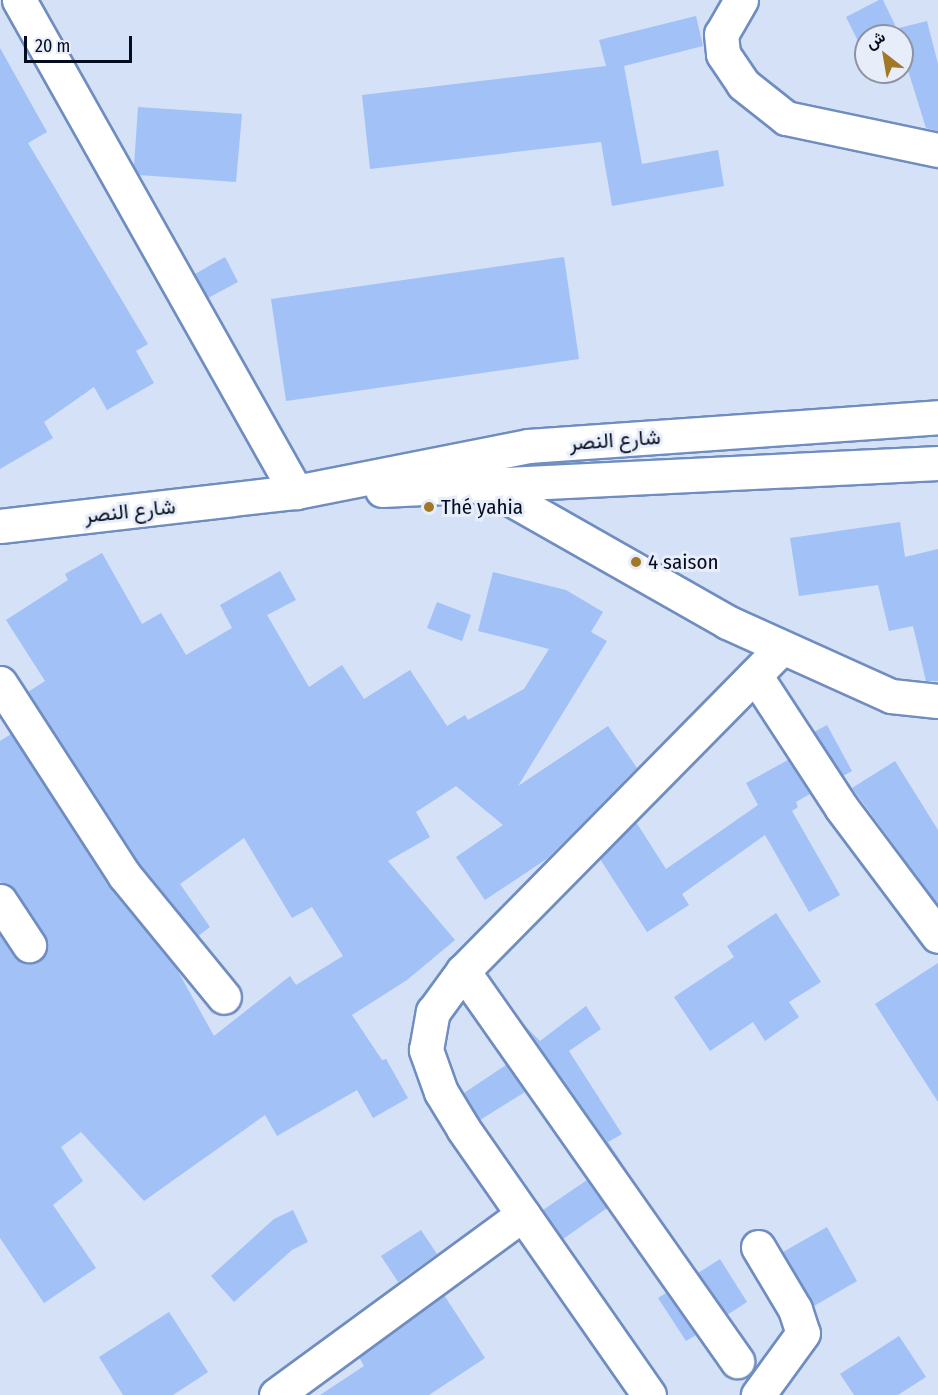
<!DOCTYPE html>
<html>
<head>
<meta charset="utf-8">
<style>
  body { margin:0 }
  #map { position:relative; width:938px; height:1395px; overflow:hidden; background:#d4e1f7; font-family:"Fira Sans Condensed",Vazirmatn,sans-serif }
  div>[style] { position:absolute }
  .building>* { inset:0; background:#a1c1f7 }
  .roads { filter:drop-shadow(2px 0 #708dc0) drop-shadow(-2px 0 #708dc0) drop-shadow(0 2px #708dc0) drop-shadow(0 -2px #708dc0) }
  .minor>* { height:33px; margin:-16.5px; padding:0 16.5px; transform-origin:16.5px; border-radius:16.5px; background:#fff }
  .primary>* { height:33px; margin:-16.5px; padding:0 16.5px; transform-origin:16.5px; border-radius:16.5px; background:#fff }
  .dots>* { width:16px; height:16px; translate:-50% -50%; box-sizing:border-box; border:3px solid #e7edf9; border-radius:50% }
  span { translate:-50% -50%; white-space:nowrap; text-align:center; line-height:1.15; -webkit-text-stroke:6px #e7edf9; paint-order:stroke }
  .street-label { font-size:21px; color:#040c1f }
  .poi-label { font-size:21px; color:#040c1f }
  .left { translate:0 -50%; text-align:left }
  .north { position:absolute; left:854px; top:24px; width:60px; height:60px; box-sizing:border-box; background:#e7edf9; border:2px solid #8c93a2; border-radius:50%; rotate:329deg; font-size:16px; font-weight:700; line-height:24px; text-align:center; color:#040c1f }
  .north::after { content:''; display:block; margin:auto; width:21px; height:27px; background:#a07826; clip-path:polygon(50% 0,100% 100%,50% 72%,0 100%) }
  .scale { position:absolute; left:24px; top:36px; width:108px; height:27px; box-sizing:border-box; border:3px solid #040c1f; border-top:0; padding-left:8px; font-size:18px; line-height:21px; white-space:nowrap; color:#040c1f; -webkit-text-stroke:4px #e7edf9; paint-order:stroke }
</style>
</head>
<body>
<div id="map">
  <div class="building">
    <i style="clip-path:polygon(879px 0,883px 0,896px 27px,878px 36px,866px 36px,866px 42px,860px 45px,846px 17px)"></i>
    <i style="clip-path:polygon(696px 16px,703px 46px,624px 66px,642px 164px,718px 150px,724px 186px,612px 206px,601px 142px,370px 169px,362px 95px,606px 66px,599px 40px)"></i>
    <i style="clip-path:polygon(927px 21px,938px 64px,938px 131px,926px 128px,902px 51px,902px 36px,897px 36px,895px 29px)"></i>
    <i style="clip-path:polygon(0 48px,47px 132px,28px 143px,148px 344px,136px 351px,154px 383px,107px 410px,94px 387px,44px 422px,53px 438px,0 469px)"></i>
    <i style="clip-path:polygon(138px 107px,242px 114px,236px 182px,139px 175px,134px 166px)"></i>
    <i style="clip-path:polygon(225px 257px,238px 282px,208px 298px,195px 274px)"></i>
    <i style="clip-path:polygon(564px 257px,579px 359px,286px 401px,271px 299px)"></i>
    <i style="clip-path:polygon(900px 522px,905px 557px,938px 549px,938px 681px,926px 681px,913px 626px,889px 631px,878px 585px,799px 596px,790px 538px)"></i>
    <i style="clip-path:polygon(102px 553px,142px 624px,161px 613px,186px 655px,232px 628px,220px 605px,280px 571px,296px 600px,267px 615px,309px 687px,342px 665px,364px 699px,410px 670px,447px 726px,465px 715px,468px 720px,524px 689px,549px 649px,478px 631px,493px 572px,566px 590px,603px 612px,591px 632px,607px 641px,518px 786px,608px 726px,637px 768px,548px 858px,485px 900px,456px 857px,503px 825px,456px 786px,416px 812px,430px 837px,388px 861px,455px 940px,407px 980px,352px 1015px,382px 1060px,386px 1059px,408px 1098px,373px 1118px,357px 1090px,277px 1136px,265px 1115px,144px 1201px,81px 1132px,61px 1147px,83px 1181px,53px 1205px,96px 1268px,44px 1303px,0 1238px,0 935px,14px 956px,30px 964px,40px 960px,48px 944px,16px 891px,0 882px,0 741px,11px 734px,109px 886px,175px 966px,214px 1036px,290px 976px,296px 985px,343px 956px,312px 907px,292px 918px,244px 838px,180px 884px,210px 927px,198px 936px,140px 865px,28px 692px,45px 681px,6px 620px,68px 580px,65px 574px)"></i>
    <i style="clip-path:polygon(437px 602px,471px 615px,462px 641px,427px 628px)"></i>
    <i style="clip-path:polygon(827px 725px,852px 771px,843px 776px,814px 732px)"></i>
    <i style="clip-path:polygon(788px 760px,810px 794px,796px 802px,798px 807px,792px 811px,840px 895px,809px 912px,765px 835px,682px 894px,689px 905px,647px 932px,600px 859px,636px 822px,666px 869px,758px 805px,746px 783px)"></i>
    <i style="clip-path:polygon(895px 761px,938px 830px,938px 905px,852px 788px)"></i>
    <i style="clip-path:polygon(776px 913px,821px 982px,789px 1002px,799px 1017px,765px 1041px,753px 1022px,710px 1051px,674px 997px,734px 957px,727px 946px)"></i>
    <i style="clip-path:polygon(938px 963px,938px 1102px,875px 1004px)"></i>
    <i style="clip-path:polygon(586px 1006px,601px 1029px,569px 1051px,622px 1134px,608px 1142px,636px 1184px,523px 1024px,540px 1041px)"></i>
    <i style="clip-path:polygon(506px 1065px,525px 1092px,480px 1120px,464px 1093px)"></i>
    <i style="clip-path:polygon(587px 1180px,607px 1208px,563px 1239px,543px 1210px)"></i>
    <i style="clip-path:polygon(293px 1210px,308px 1242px,292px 1250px,234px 1302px,211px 1276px,274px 1219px)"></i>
    <i style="clip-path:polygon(827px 1227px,857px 1281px,814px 1306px,783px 1252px)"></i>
    <i style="clip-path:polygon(421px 1230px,437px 1254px,398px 1282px,381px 1256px)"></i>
    <i style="clip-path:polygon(720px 1259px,747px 1302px,727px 1315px,698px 1273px)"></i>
    <i style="clip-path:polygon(666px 1293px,696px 1335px,686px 1341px,658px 1298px)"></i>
    <i style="clip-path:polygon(444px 1295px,485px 1358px,429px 1395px,320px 1395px,364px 1366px,359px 1357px)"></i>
    <i style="clip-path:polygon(169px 1312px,208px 1372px,173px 1395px,123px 1395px,99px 1357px)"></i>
    <i style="clip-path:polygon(899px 1336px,926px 1377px,898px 1395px,854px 1395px,840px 1374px)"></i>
  </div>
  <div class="roads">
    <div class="minor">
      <i style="left:19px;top:0;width:565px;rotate:60.62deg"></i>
      <i style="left:741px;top:0;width:39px;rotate:120deg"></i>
      <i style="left:721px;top:34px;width:20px;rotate:84deg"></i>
      <i style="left:723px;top:54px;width:36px;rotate:56deg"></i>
      <i style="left:743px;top:84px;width:55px;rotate:38.3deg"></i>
      <i style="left:786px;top:118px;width:155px;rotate:11.9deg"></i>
      <i style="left:488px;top:486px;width:275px;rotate:29.6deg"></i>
      <i style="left:727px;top:622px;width:180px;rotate:24.3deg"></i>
      <i style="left:891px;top:696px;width:47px;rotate:6.1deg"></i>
      <i style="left:755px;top:675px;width:158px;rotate:56.9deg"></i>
      <i style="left:841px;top:807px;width:161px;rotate:53.1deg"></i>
      <i style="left:0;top:683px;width:230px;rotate:57.1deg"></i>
      <i style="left:125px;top:876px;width:156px;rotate:50.7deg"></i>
      <i style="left:0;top:901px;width:53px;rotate:56.6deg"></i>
      <i style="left:463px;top:971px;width:477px;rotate:54.9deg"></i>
      <i style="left:758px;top:1247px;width:72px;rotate:59.2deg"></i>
      <i style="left:795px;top:1309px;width:25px;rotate:72deg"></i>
      <i style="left:803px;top:1333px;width:77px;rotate:126deg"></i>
      <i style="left:276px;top:1395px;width:306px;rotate:-36.2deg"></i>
      <i style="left:649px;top:1395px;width:325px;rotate:-124.9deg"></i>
      <i style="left:463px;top:1128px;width:42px;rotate:-121.4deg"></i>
      <i style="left:441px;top:1092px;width:45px;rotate:-109.7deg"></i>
      <i style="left:426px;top:1050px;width:39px;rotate:-80deg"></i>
      <i style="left:433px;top:1012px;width:51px;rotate:-53.8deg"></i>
      <i style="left:463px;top:971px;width:453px;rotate:-45.4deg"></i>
    </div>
    <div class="primary">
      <i style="left:382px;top:490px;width:557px;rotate:-2.78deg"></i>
      <i style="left:0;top:526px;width:298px;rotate:-6.6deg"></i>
      <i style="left:296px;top:492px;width:237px;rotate:-11.2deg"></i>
      <i style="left:528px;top:446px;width:411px;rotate:-4deg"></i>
    </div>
  </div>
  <div class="dots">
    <i style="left:429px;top:507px;background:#a07826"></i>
    <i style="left:636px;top:562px;background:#a07826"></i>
  </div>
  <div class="street-label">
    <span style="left:615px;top:440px;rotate:-4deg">شارع النصر</span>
    <span style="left:130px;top:511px;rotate:-6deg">شارع النصر</span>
  </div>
  <div class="poi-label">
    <span class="left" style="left:441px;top:507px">Thé yahia</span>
    <span class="left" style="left:648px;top:562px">4 saison</span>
  </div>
  <div class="north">ش</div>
  <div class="scale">20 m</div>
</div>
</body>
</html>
